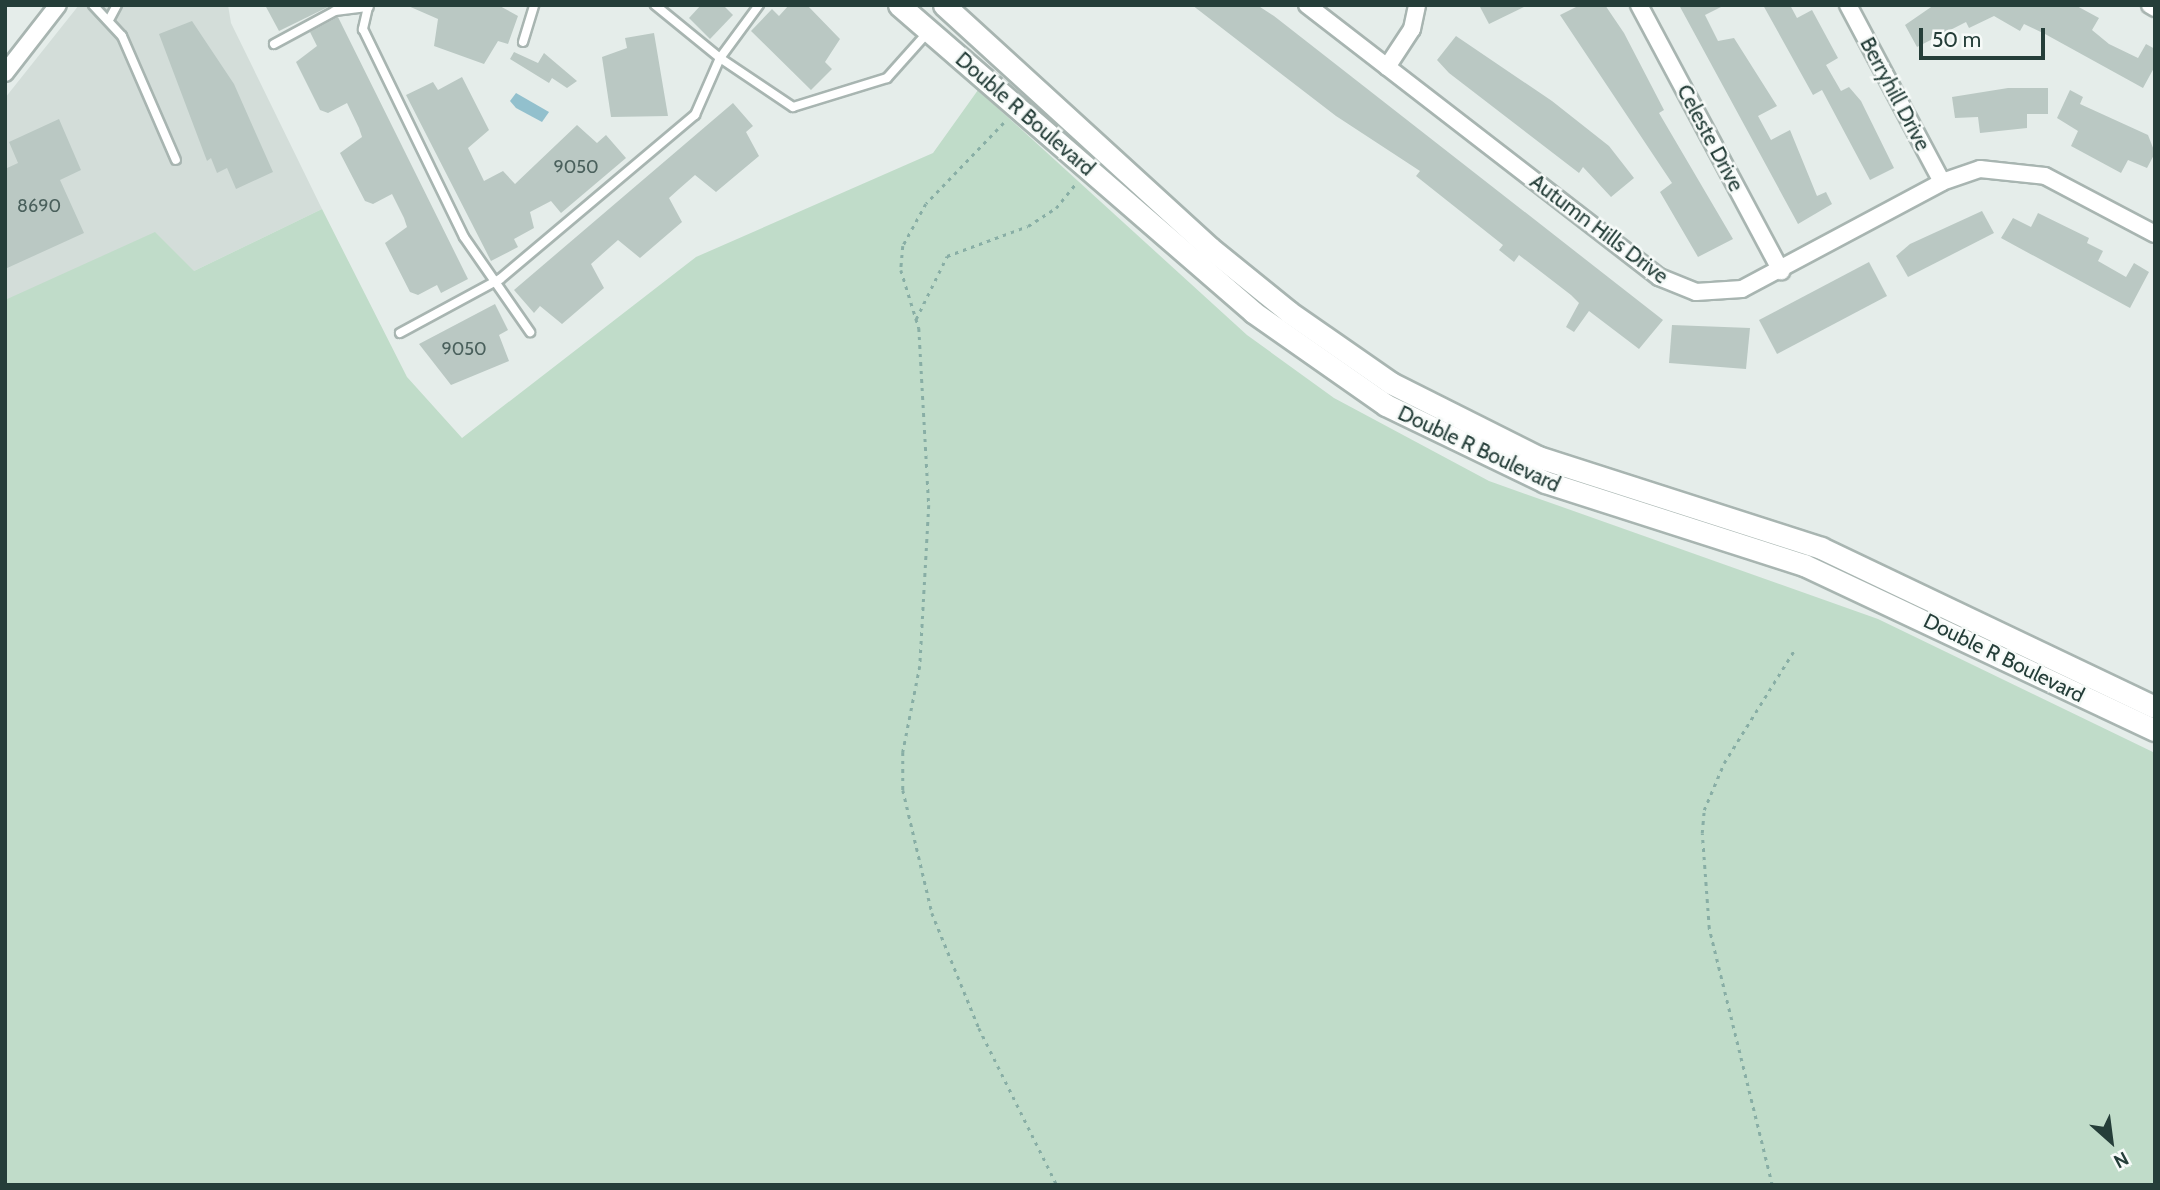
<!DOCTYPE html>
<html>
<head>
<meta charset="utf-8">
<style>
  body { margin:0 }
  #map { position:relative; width:2160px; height:1190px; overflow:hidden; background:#e5edea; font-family:Cabin,sans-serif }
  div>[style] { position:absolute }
  .built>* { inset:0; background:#d3ddd9 }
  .green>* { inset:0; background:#c0dcc9 }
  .water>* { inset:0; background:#92c0cd }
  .building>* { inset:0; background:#bac8c3 }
  .path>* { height:2.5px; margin-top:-1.25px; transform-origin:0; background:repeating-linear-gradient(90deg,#88aea5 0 3.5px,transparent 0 8.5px) }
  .roads { filter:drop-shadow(2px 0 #a8b5b1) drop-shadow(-2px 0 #a8b5b1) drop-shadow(0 2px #a8b5b1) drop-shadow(0 -2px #a8b5b1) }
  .service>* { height:8px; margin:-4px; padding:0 4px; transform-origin:4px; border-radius:4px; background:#fff }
  .minor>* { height:16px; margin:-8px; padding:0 8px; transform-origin:8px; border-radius:8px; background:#fff }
  .secondary>* { height:21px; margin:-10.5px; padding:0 10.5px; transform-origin:10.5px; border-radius:10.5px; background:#fff }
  span { translate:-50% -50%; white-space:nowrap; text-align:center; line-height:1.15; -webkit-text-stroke:5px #f6faf8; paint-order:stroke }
  .number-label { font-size:18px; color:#4a605c }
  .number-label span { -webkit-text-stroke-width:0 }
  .street-label { font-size:21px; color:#253e39 }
  .frame { position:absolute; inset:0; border:7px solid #253e39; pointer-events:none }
  .north { position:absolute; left:2076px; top:1106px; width:70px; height:70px; -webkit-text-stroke:5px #f6faf8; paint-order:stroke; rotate:152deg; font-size:19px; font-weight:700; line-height:28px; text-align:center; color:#253e39 }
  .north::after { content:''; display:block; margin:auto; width:24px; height:32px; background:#253e39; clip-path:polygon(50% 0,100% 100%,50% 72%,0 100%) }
  .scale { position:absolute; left:1919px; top:28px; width:126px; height:32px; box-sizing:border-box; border:4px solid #253e39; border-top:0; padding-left:9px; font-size:21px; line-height:24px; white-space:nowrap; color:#253e39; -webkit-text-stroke:5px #f6faf8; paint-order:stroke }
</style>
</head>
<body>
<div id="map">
  <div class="built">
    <i style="clip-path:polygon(79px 5px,228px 5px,231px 23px,322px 209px,194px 271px,5px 301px,5px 98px)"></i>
  </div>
  <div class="green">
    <i style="clip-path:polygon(978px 90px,1247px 335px,1334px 398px,1489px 481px,1878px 619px,2155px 753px,2155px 1185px,5px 1185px,5px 300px,155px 232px,194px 271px,322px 209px,407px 377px,462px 438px,696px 257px,933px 153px)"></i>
  </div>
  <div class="water">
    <i style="clip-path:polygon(516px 93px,549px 112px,542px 122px,516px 108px,510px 101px)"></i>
  </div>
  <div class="building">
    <i style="clip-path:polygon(265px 5px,332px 5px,279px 31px)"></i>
    <i style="clip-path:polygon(406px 5px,498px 5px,518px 16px,508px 44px,498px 41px,484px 64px,434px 46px,438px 19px)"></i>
    <i style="clip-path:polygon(701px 5px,723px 5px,733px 15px,710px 39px,689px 18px)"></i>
    <i style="clip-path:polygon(789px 5px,807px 5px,840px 39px,825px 62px,832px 69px,811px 90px,751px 31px,772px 9px,779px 16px)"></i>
    <i style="clip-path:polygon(1192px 5px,1257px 5px,1274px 16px,1663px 320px,1639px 349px,1589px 311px,1574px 332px,1566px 327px,1579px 303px,1571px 295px,1519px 255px,1514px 262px,1499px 250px,1503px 245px,1416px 176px,1420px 171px,1336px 116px)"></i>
    <i style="clip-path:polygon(1479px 5px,1528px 5px,1489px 24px)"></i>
    <i style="clip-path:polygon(1580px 5px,1605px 5px,1624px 33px,1664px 110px,1659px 113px,1733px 239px,1698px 257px,1660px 192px,1672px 183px,1560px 15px)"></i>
    <i style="clip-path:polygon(1679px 5px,1725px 5px,1705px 15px,1718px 41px,1734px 38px,1777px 106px,1758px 116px,1771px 140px,1790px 130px,1817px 196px,1826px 192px,1832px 204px,1798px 224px)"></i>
    <i style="clip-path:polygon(1763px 5px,1790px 5px,1797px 18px,1812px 10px,1838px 58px,1826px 65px,1841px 91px,1849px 87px,1861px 101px,1894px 168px,1870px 180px,1822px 90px,1813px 95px)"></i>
    <i style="clip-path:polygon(1934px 5px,2075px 5px,2099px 18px,2092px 30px,2109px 44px,2138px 58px,2146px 44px,2155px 49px,2155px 66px,2143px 88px,2045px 34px,2024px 24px,2020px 31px,1994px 16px,1969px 28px,1966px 22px,1917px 47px,1905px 25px)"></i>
    <i style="clip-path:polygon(338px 17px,468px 279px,441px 293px,437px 285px,418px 295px,410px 292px,385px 243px,407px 227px,404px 218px,392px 194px,373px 204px,365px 201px,340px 153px,362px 137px,359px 128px,347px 103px,328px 113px,320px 110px,296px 62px,317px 46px,310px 32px)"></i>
    <i style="clip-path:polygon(192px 21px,234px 84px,273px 172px,236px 189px,227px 168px,217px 173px,211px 158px,207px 161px,159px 34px)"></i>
    <i style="clip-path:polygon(654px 33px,668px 116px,611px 117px,602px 57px,627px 48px,625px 38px)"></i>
    <i style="clip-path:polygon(1456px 36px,1552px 101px,1609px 146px,1634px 178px,1611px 197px,1583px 167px,1579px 173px,1449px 73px,1437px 60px)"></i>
    <i style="clip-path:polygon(514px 52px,538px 63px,544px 53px,577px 81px,567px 88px,552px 78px,549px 83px,510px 59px)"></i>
    <i style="clip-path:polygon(462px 77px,489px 130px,468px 148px,484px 181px,503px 171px,515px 184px,577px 125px,597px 143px,606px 135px,626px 158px,561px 213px,551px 201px,530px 212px,534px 228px,514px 239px,518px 247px,491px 261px,406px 95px,433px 82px,438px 90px)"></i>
    <i style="clip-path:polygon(2008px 88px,2048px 88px,2048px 114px,2027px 114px,2027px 128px,1980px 133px,1978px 117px,1955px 118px,1952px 97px)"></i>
    <i style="clip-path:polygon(2070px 90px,2083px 97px,2080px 104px,2148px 135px,2155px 153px,2147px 168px,2128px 160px,2121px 173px,2071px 146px,2078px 131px,2057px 118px)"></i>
    <i style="clip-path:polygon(733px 103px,753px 126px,746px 132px,759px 156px,716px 192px,695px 175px,679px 189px,669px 198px,682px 222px,640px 258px,618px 240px,591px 264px,604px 288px,562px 324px,540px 306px,534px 313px,514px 290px)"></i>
    <i style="clip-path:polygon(59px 119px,81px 170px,60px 180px,84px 233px,5px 269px,5px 169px,18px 163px,9px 142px)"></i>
    <i style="clip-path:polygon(1982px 211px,1994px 233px,1908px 277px,1896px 256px,1910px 244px)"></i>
    <i style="clip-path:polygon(2038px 213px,2089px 238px,2087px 243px,2103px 251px,2098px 261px,2126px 277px,2134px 263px,2149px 272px,2130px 308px,2001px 238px,2013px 218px,2031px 227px)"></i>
    <i style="clip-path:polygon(1869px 262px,1887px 296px,1777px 354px,1759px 320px)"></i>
    <i style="clip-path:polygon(495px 304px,508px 330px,499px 335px,509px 361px,451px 385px,419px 344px)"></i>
    <i style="clip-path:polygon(1672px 325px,1750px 328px,1746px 369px,1669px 363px)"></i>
  </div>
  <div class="path">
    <i style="left:1004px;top:123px;width:112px;rotate:133.9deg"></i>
    <i style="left:926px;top:204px;width:48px;rotate:118.7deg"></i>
    <i style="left:903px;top:246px;width:24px;rotate:95deg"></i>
    <i style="left:901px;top:270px;width:61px;rotate:72.8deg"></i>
    <i style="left:919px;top:328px;width:177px;rotate:86.8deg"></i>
    <i style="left:929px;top:505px;width:161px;rotate:93.2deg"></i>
    <i style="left:920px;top:666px;width:88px;rotate:101.2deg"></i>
    <i style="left:903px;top:752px;width:38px;rotate:90deg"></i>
    <i style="left:903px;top:790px;width:126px;rotate:76.7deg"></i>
    <i style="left:932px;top:913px;width:124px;rotate:67.8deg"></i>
    <i style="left:979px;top:1028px;width:175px;rotate:63.6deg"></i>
    <i style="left:916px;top:319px;width:70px;rotate:-63.8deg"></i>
    <i style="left:947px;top:256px;width:86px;rotate:-20.3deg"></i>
    <i style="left:1028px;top:226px;width:33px;rotate:-33deg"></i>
    <i style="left:1056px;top:208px;width:33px;rotate:-51deg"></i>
    <i style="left:1772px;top:1185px;width:265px;rotate:-103.8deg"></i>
    <i style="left:1709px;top:928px;width:95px;rotate:-94.2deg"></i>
    <i style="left:1702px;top:833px;width:23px;rotate:-85deg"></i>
    <i style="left:1704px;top:810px;width:51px;rotate:-66.9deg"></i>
    <i style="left:1724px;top:763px;width:134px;rotate:-58.1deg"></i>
  </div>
  <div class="roads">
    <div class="service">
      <i style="left:93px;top:5px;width:42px;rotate:46.9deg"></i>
      <i style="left:122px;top:36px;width:135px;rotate:66.5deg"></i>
      <i style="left:759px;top:5px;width:66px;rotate:126.3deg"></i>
      <i style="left:720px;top:58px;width:88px;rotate:33.9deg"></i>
      <i style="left:793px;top:107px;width:98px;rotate:-17.1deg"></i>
      <i style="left:887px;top:78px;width:63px;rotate:-48.2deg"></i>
      <i style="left:368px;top:7px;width:23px;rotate:103deg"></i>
      <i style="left:363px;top:29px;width:231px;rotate:64.1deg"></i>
      <i style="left:464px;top:237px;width:116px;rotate:55.2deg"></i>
      <i style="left:110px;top:18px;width:15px;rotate:-62deg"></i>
      <i style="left:523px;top:42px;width:39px;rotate:-73deg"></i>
      <i style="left:274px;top:44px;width:69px;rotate:-28.4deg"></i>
      <i style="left:335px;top:11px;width:34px;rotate:-7deg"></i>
      <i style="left:400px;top:333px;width:114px;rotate:-28.4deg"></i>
      <i style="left:500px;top:279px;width:255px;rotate:-40.1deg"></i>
      <i style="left:695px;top:115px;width:62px;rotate:-66.3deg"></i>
      <i style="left:720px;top:58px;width:84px;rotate:-140.8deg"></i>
    </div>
    <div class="minor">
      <i style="left:1307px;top:5px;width:445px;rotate:37.7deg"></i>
      <i style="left:1659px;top:277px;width:40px;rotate:22deg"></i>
      <i style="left:1696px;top:292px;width:46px;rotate:-3.7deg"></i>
      <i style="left:1742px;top:289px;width:227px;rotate:-28.1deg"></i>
      <i style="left:1942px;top:182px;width:40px;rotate:-18.9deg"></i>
      <i style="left:1980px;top:169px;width:65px;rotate:6.1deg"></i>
      <i style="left:2045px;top:176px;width:124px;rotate:27.8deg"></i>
      <i style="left:1639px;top:5px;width:302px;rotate:61.9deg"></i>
      <i style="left:1848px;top:5px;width:200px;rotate:62deg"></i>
      <i style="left:2150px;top:5px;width:6px;rotate:31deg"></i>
      <i style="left:1387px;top:67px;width:45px;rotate:-56.7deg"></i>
      <i style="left:1412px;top:29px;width:25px;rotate:-78deg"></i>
      <i style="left:5px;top:73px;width:86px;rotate:-52.1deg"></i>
    </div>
    <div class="secondary">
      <i style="left:899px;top:5px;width:469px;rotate:40.9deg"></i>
      <i style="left:1253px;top:312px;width:162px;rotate:35deg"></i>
      <i style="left:1386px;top:405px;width:177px;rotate:25.8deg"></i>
      <i style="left:1545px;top:482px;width:272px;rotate:17.8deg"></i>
      <i style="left:1804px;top:565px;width:388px;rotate:25.2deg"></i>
      <i style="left:944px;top:5px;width:360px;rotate:42.4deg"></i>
      <i style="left:1210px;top:248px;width:102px;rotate:39deg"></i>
      <i style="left:1289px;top:312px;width:124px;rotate:34.8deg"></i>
      <i style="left:1391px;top:383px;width:165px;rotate:26.7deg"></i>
      <i style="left:1538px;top:457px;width:297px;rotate:17.8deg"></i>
      <i style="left:1821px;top:548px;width:370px;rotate:25.5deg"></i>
    </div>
  </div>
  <div class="number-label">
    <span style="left:576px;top:167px">9050</span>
    <span style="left:39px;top:206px">8690</span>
    <span style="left:464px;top:349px">9050</span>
  </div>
  <div class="street-label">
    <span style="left:1895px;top:94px;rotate:62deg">Berryhill Drive</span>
    <span style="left:1025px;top:114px;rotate:41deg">Double R Boulevard</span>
    <span style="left:1710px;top:138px;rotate:62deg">Celeste Drive</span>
    <span style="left:1599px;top:229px;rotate:37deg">Autumn Hills Drive</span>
    <span style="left:1479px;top:449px;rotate:25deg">Double R Boulevard</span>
    <span style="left:2004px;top:658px;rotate:26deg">Double R Boulevard</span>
  </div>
  <div class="frame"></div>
  <div class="north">N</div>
  <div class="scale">50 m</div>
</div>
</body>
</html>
